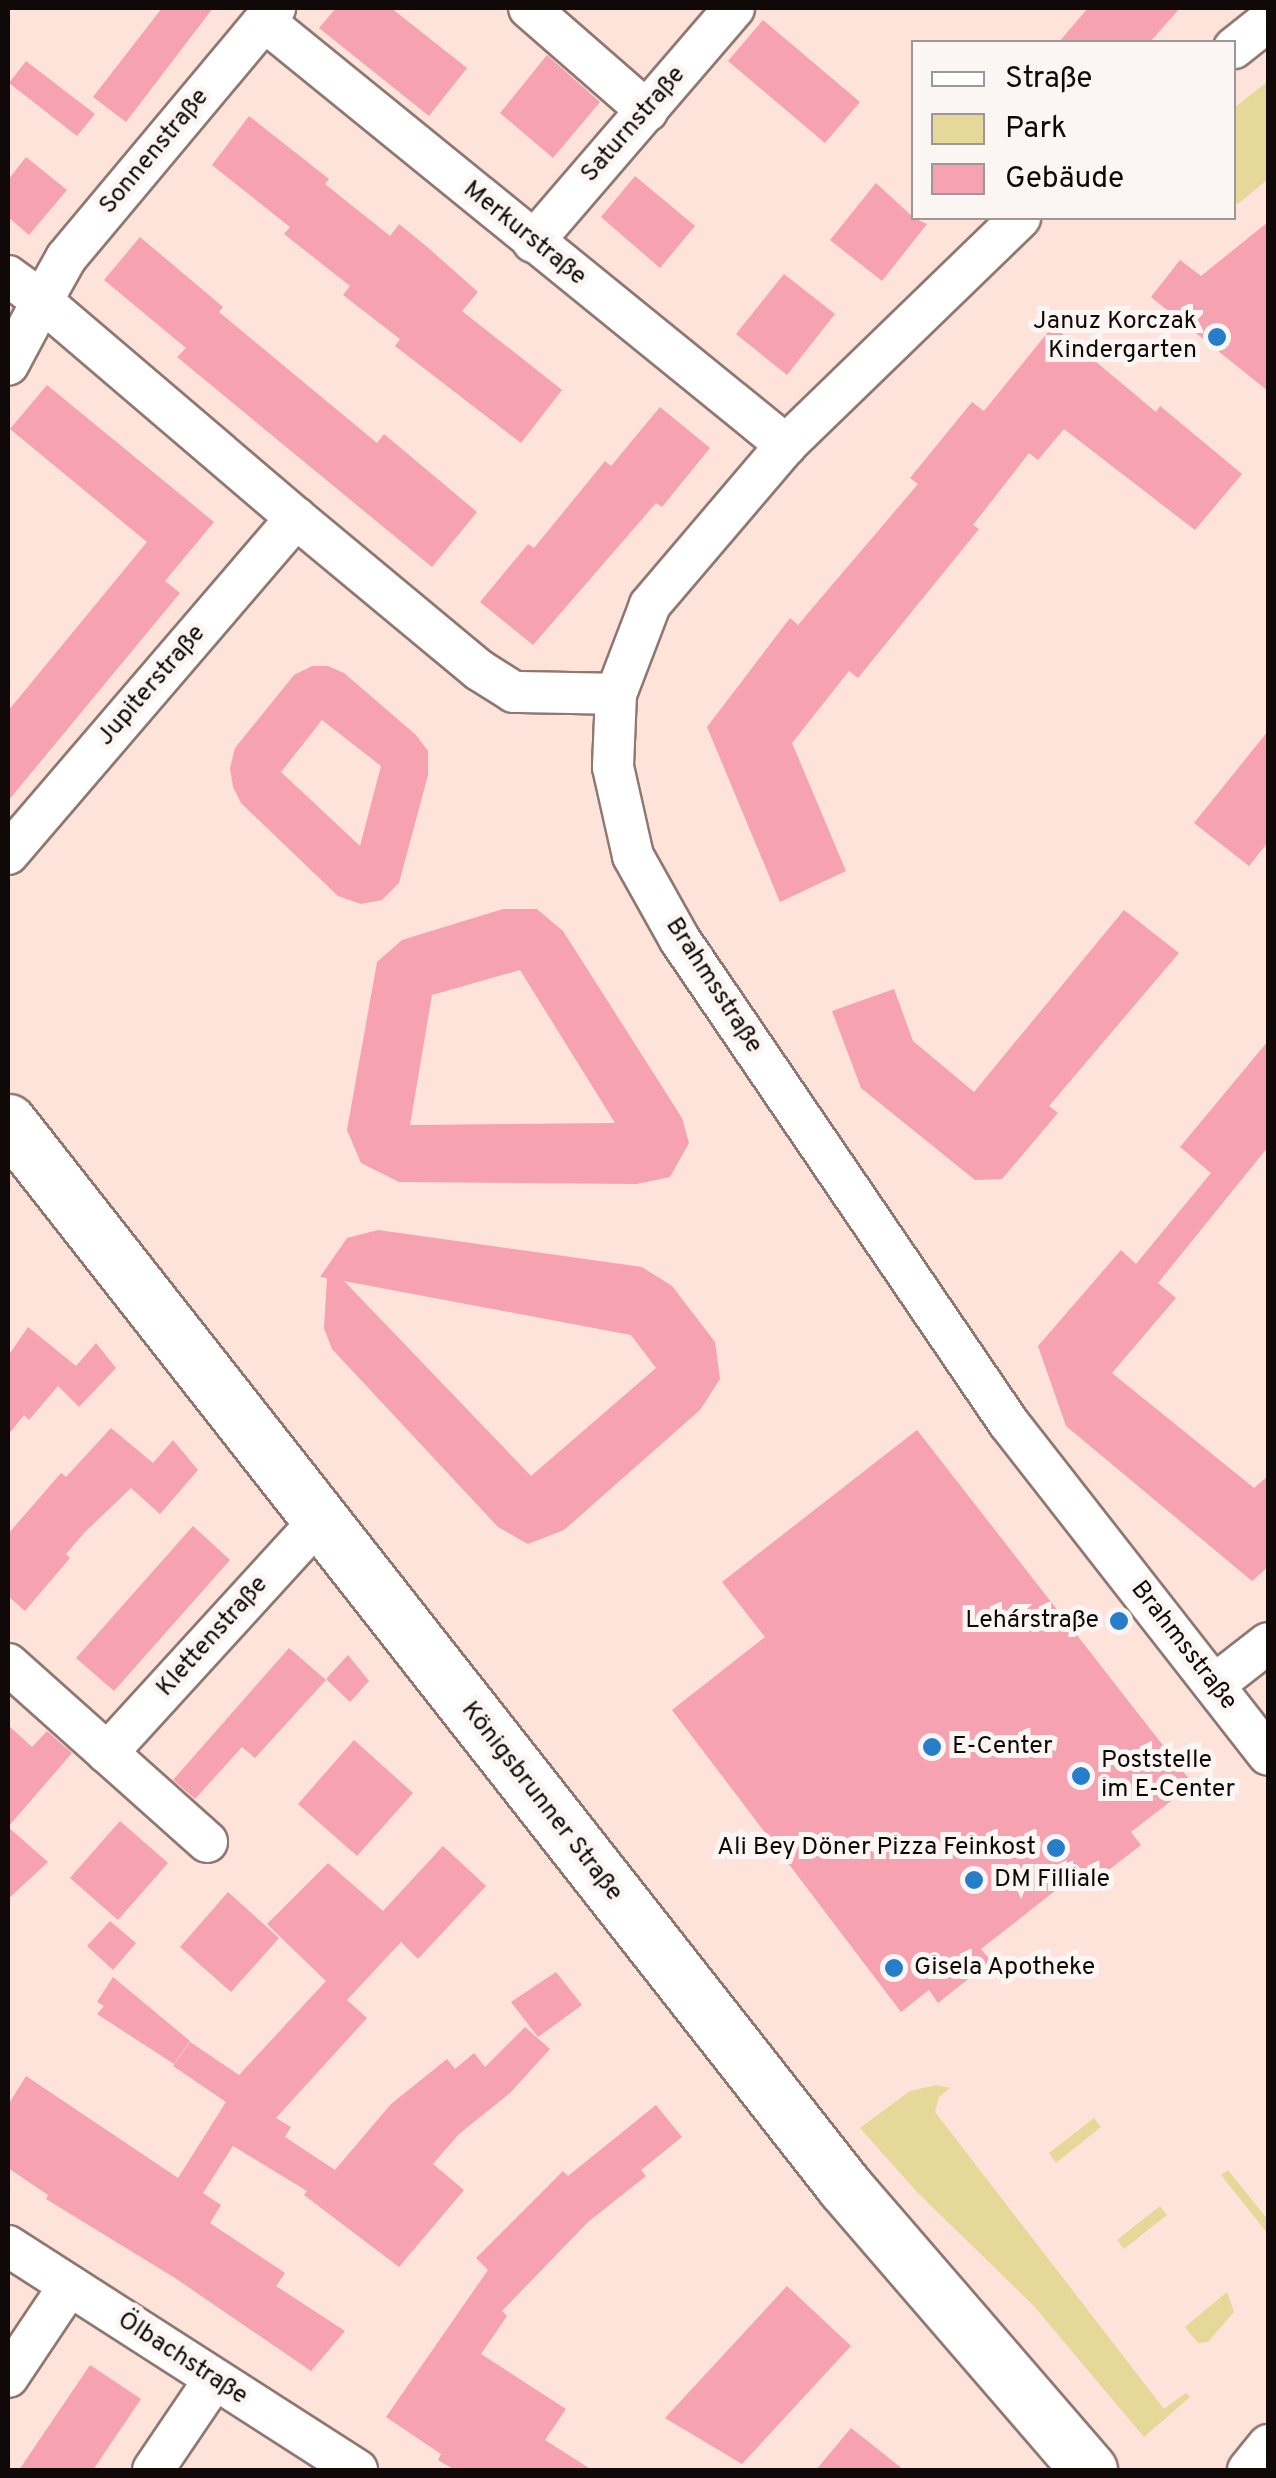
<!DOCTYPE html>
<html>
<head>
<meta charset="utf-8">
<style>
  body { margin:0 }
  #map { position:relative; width:1276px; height:2478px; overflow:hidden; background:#fee3db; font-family:Overpass,sans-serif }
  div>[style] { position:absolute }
  .green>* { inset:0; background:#e5d898 }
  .building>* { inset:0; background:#f6a2b0 }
  .roads { filter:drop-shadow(2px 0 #907871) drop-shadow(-2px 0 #907871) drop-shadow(0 2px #907871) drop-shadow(0 -2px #907871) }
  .street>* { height:40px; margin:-20px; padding:0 20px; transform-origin:20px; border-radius:20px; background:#fff }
  .secondary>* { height:55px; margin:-27.5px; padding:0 27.5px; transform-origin:27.5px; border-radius:27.5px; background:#fff }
  .dots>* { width:28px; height:28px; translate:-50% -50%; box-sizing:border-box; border:5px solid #fbf6f4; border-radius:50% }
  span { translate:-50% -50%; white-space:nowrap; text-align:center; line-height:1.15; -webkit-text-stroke:10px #fbf6f4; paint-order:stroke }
  .street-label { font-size:25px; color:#110907 }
  .poi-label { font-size:25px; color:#110907 }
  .right { translate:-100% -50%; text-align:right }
  .left { translate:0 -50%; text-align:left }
  .frame { position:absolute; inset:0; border:10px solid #110907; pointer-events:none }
  .legend { position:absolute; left:911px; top:40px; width:325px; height:180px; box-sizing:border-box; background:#fbf6f4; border:2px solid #9d9795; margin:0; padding:12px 18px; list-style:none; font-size:30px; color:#110907 }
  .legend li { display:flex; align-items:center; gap:20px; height:50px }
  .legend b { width:50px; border:2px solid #9d9795 }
</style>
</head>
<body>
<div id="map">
  <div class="green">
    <i style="clip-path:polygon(1268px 81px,1268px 179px,1238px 204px,1234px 201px,1234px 108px)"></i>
    <i style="clip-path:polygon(937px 2085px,950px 2088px,939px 2097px,935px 2112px,1164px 2409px,1186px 2393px,1190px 2397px,1144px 2437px,1033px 2305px,918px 2193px,860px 2128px,910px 2091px)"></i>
    <i style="clip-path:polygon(1094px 2118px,1101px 2127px,1056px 2163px,1049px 2153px)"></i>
    <i style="clip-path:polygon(1228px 2170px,1268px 2220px,1268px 2234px,1221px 2175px)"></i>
    <i style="clip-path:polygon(1160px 2206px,1167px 2215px,1124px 2249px,1117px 2240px)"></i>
    <i style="clip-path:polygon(1227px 2292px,1234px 2312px,1208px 2342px,1198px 2343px,1185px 2327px)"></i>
  </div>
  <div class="building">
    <i style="clip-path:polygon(162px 8px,213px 8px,126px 122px,93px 97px)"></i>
    <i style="clip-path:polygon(336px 8px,391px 8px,467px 68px,429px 116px,319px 28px)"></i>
    <i style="clip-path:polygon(1088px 8px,1180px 8px,1150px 42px,1059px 42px)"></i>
    <i style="clip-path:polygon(763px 20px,860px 102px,825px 143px,728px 61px)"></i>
    <i style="clip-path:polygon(547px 55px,600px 102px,553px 158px,500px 113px)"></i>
    <i style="clip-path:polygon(26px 61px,95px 114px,77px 136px,9px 83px)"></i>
    <i style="clip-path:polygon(249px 116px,329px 179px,325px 184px,390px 236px,399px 224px,426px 246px,478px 292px,462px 311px,562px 390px,521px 443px,395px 346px,400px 339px,343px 295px,350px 286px,284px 234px,290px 227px,212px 165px)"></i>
    <i style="clip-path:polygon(26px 157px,67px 190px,29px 235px,8px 217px,8px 180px)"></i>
    <i style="clip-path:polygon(635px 176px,695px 226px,660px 268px,601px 217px)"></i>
    <i style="clip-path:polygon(876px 183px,914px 218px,927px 224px,882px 281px,830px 240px)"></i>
    <i style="clip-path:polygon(1268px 222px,1268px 391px,1151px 297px,1180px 260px,1201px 276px)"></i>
    <i style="clip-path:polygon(140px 237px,223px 307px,219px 312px,377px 443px,384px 434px,477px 512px,432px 567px,177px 357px,186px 348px,104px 280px)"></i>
    <i style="clip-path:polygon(784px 274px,835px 314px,787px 375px,736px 334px)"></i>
    <i style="clip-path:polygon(1053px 326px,1156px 412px,1160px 406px,1242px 474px,1195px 530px,1064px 429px,1038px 460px,1029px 453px,973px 525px,979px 529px,858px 678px,849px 671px,792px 743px,846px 871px,780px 902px,707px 727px,790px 618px,798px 625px,918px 484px,910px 478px,972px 402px,984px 411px)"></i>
    <i style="clip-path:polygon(47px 385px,214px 522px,165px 581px,180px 593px,8px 801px,8px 711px,147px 542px,10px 429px)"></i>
    <i style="clip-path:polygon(660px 407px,710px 448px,662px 507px,656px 503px,533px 645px,480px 602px,528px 544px,534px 548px,605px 461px,611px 466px)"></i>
    <i style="clip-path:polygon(evenodd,312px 666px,328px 666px,344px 673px,416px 735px,428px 751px,428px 775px,399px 883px,382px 900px,361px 904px,338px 896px,241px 803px,233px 787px,230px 768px,235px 748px,294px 675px,312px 666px,322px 720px,381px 766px,360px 846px,281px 772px,322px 720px)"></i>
    <i style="clip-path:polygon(1268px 731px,1268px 842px,1249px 866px,1194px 823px)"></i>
    <i style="clip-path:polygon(evenodd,503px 909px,537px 909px,563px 931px,682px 1118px,689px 1143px,670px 1177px,637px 1184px,399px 1182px,361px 1163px,347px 1130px,377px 962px,402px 940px,503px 909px,520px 970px,615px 1123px,410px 1125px,432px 995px,520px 970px)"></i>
    <i style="clip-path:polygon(1124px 910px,1179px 953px,1049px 1106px,1058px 1113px,1002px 1179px,975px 1180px,861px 1088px,832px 1011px,894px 989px,913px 1041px,974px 1092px)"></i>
    <i style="clip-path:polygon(1268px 1041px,1268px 1147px,1158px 1283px,1176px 1298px,1112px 1373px,1254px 1488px,1268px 1476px,1268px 1567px,1252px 1581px,1066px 1426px,1038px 1346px,1121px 1250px,1136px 1264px,1211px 1173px,1180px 1147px)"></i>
    <i style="clip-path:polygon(evenodd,378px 1230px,642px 1267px,672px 1286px,715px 1342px,720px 1379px,700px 1410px,564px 1530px,528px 1544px,498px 1527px,332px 1349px,324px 1328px,327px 1278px,320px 1277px,347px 1238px,378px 1230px,344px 1281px,631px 1335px,656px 1368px,531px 1476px,344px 1281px)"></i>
    <i style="clip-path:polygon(28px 1327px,76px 1366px,96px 1343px,116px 1368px,79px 1407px,58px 1386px,29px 1420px,24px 1415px,8px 1435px,8px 1356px)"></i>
    <i style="clip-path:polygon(111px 1428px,153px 1463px,173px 1440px,198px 1470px,160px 1514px,131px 1488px,85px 1532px,66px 1554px,70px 1558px,25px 1611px,8px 1596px,8px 1534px,61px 1473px,66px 1477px)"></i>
    <i style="clip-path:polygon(917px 1430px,1193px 1784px,1131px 1832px,1141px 1845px,1084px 1889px,1074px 1876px,981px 1949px,991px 1961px,938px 2003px,929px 1990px,901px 2012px,672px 1710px,765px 1637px,722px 1582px)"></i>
    <i style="clip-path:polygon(193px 1526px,230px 1560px,114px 1691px,76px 1658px)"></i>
    <i style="clip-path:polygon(289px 1648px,326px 1680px,255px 1758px,242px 1747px,195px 1799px,173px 1780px)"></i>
    <i style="clip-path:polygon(348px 1655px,369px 1681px,350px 1702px,326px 1679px)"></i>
    <i style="clip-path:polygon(8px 1725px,32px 1747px,47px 1731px,72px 1753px,8px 1827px)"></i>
    <i style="clip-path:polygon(354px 1740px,413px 1793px,357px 1856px,298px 1804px)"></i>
    <i style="clip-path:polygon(120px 1821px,168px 1863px,118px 1920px,70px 1878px)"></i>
    <i style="clip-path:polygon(8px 1827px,48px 1862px,8px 1899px)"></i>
    <i style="clip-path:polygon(443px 1846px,486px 1886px,418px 1959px,401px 1942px,347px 2000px,367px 2018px,276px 2118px,291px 2127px,285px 2137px,335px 2170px,391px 2104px,447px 2059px,455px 2069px,474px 2053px,485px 2067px,525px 2027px,550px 2049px,510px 2093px,459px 2134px,433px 2164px,464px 2190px,399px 2267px,304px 2195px,307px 2191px,233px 2146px,203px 2193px,221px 2205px,210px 2223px,285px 2273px,276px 2286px,345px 2331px,311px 2371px,175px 2278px,46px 2199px,48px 2195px,8px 2168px,8px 2105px,26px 2076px,178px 2178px,226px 2102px,173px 2066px,190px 2042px,239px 2075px,326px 1981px,267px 1924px,328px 1863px,383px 1911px)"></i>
    <i style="clip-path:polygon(228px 1892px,279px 1938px,231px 1992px,180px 1947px)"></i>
    <i style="clip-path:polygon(110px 1921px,136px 1943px,113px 1970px,87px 1946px)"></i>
    <i style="clip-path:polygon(556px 1972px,582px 2005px,538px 2037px,511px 2002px)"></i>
    <i style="clip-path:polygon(113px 1977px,190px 2041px,174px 2064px,97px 2014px,104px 2006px,97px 2002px)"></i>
    <i style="clip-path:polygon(656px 2105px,682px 2137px,641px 2170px,646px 2176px,588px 2222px,502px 2311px,507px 2316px,481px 2354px,566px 2409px,545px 2440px,592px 2470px,455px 2470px,438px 2460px,441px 2454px,386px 2417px,488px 2270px,476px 2258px,563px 2171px,568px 2176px)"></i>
    <i style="clip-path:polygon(787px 2286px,851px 2346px,742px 2464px,665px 2418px)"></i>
    <i style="clip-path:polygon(90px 2365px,141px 2399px,93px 2470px,19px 2470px)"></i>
    <i style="clip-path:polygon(851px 2428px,904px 2470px,816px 2470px)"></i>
  </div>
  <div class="roads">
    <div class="street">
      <i style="left:529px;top:8px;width:157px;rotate:41.1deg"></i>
      <i style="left:264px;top:21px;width:673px;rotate:39.09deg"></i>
      <i style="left:1234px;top:48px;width:43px;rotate:-38.5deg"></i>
      <i style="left:1020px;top:218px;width:326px;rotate:135.9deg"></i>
      <i style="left:786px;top:445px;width:210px;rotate:130.4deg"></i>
      <i style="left:650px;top:605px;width:95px;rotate:110.9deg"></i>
      <i style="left:616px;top:694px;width:73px;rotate:92.4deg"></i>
      <i style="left:613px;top:767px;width:91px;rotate:77.3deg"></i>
      <i style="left:633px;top:856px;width:96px;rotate:60.8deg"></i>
      <i style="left:680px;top:940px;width:583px;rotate:55.76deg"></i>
      <i style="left:1008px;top:1422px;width:422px;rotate:52deg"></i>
      <i style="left:533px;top:242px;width:308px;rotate:-49.3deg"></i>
      <i style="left:8px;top:276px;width:42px;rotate:36.3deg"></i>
      <i style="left:42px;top:301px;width:72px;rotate:118deg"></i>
      <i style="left:296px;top:518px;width:238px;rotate:39.7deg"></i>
      <i style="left:479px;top:670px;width:41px;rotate:32.2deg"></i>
      <i style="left:514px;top:692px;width:102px;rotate:1.1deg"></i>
      <i style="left:8px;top:854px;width:443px;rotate:-49.4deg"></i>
      <i style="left:296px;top:518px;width:334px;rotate:-139.5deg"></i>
      <i style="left:42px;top:301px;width:49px;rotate:-60.8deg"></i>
      <i style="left:66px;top:258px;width:326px;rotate:-50.1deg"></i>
      <i style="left:8px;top:1664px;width:267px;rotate:41.8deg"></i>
      <i style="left:1214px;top:1685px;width:68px;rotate:-37.9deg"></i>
      <i style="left:107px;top:1753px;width:314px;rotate:-47.6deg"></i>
      <i style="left:8px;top:2246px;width:415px;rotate:32.7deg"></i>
      <i style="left:8px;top:2377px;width:110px;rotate:-56.2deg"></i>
      <i style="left:153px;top:2470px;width:109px;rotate:-55.9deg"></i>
      <i style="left:1248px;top:2470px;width:32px;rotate:-51deg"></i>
    </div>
    <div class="secondary">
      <i style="left:8px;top:1122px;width:1353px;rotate:51.84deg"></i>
      <i style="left:844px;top:2186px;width:375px;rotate:49.2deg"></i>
    </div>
  </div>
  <div class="dots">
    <i style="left:1217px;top:337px;background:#267ecb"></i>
    <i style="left:1119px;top:1621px;background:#267ecb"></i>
    <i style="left:932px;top:1747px;background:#267ecb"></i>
    <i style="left:1081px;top:1776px;background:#267ecb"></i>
    <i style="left:1056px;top:1848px;background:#267ecb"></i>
    <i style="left:974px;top:1880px;background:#267ecb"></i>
    <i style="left:894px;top:1968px;background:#267ecb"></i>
  </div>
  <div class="street-label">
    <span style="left:634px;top:125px;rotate:-49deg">Saturnstraße</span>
    <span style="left:155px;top:152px;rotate:-50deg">Sonnenstraße</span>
    <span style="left:524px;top:234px;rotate:39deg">Merkurstraße</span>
    <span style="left:152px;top:686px;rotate:-49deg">Jupiterstraße</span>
    <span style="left:713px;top:986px;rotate:57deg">Brahmsstraße</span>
    <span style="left:213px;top:1637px;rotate:-48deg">Klettenstraße</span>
    <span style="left:1183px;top:1646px;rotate:52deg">Brahmsstraße</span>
    <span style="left:541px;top:1802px;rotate:52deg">Königsbrunner Straße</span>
    <span style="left:182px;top:2359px;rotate:33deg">Ölbachstraße</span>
  </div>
  <div class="poi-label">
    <span class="right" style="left:1197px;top:337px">Januz Korczak<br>Kindergarten</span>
    <span class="right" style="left:1099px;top:1621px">Lehárstraße</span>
    <span class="left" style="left:952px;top:1747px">E-Center</span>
    <span class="left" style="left:1101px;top:1776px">Poststelle<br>im E-Center</span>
    <span class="right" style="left:1036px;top:1848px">Ali Bey Döner Pizza Feinkost</span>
    <span class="left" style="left:994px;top:1880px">DM Filliale</span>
    <span class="left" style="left:914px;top:1968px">Gisela Apotheke</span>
  </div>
  <div class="frame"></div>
  <ul class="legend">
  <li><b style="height:12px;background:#fff"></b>Straße</li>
  <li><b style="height:28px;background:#e5d898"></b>Park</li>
  <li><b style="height:28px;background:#f6a2b0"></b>Gebäude</li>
  </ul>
</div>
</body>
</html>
